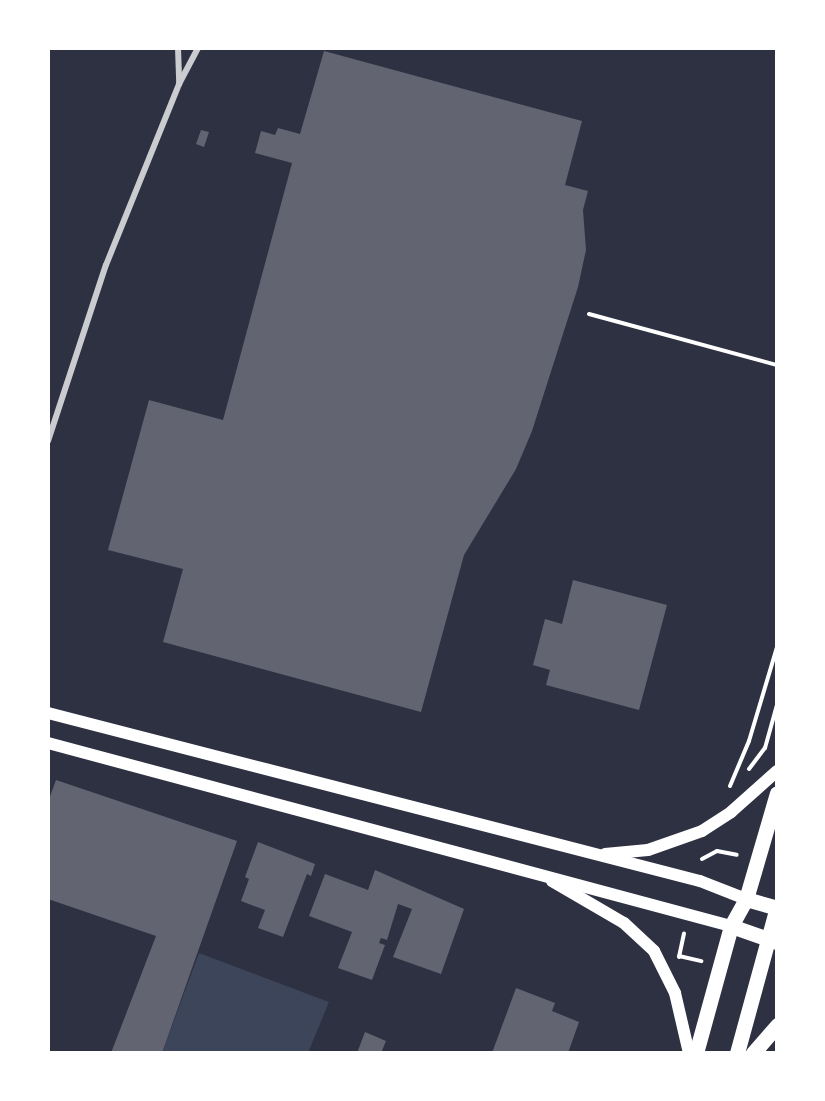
<!DOCTYPE html>
<html>
<head>
<meta charset="utf-8">
<style>
  body { margin:0 }
  #map { position:relative; width:825px; height:1101px; overflow:hidden; background:#2d3142; font-family:Cabin,sans-serif }
  div>[style] { position:absolute }
  .green>* { inset:0; background:#3c4559 }
  .building>* { inset:0; background:#626471 }
  .path>* { height:4px; margin:-2px; padding:0 2px; transform-origin:2px; border-radius:2px; background:#fff }
  .minor>* { height:6px; margin:-3px; padding:0 3px; transform-origin:3px; border-radius:3px; background:#caccd0 }
  .secondary>* { height:12px; margin:-6px; padding:0 6px; transform-origin:6px; border-radius:6px; background:#fff }
  .primary>* { height:15px; margin:-7.5px; padding:0 7.5px; transform-origin:7.5px; border-radius:7.5px; background:#fff }
  span { translate:-50% -50%; white-space:nowrap; text-align:center; line-height:1.15; -webkit-text-stroke:6px #fff; paint-order:stroke }
  .frame { position:absolute; inset:0; border:50px solid #fff; pointer-events:none }
</style>
</head>
<body>
<div id="map">
  <div class="green">
    <i style="clip-path:polygon(199px 953px,329px 1002px,308px 1053px,162px 1053px)"></i>
  </div>
  <div class="building">
    <i style="clip-path:polygon(324px 51px,582px 121px,565px 185px,588px 191px,583px 210px,586px 250px,578px 287px,532px 431px,516px 469px,464px 555px,421px 712px,163px 642px,183px 569px,108px 550px,149px 400px,223px 420px,292px 163px,255px 153px,261px 131px,275px 135px,278px 128px,300px 134px)"></i>
    <i style="clip-path:polygon(201px 130px,209px 132px,204px 147px,196px 144px)"></i>
    <i style="clip-path:polygon(573px 580px,667px 605px,639px 710px,546px 685px,550px 670px,533px 665px,545px 619px,562px 624px)"></i>
    <i style="clip-path:polygon(56px 780px,237px 841px,162px 1053px,111px 1053px,156px 936px,48px 899px,48px 802px)"></i>
    <i style="clip-path:polygon(258px 842px,315px 864px,311px 876px,307px 874px,283px 937px,258px 928px,265px 910px,241px 901px,249px 879px,245px 877px)"></i>
    <i style="clip-path:polygon(375px 870px,464px 909px,441px 974px,393px 957px,412px 909px,398px 904px,387px 940px,381px 938px,379px 943px,385px 945px,372px 980px,338px 968px,352px 932px,309px 916px,325px 874px,368px 890px)"></i>
    <i style="clip-path:polygon(516px 988px,555px 1003px,552px 1011px,579px 1022px,568px 1053px,492px 1053px)"></i>
    <i style="clip-path:polygon(365px 1032px,386px 1041px,381px 1053px,357px 1053px)"></i>
  </div>
  <div class="path">
    <i style="left:589px;top:314px;width:195px;rotate:15.2deg"></i>
    <i style="left:749px;top:769px;width:26px;rotate:-53deg"></i>
    <i style="left:765px;top:748px;width:45px;rotate:-74.4deg"></i>
    <i style="left:730px;top:786px;width:49px;rotate:-67.1deg"></i>
    <i style="left:749px;top:741px;width:98px;rotate:-73.4deg"></i>
    <i style="left:702px;top:859px;width:17px;rotate:-28deg"></i>
    <i style="left:717px;top:851px;width:20px;rotate:11deg"></i>
    <i style="left:679px;top:956px;width:23px;rotate:13deg"></i>
    <i style="left:679px;top:957px;width:24px;rotate:-78deg"></i>
  </div>
  <div class="minor">
    <i style="left:178px;top:48px;width:36px;rotate:88deg"></i>
    <i style="left:179px;top:84px;width:41px;rotate:-62.2deg"></i>
    <i style="left:48px;top:441px;width:185px;rotate:-71.8deg"></i>
    <i style="left:106px;top:265px;width:195px;rotate:-68deg"></i>
  </div>
  <div class="secondary">
    <i style="left:48px;top:713px;width:673px;rotate:14.45deg"></i>
    <i style="left:700px;top:881px;width:49px;rotate:21.4deg"></i>
    <i style="left:48px;top:743px;width:707px;rotate:15deg"></i>
    <i style="left:605px;top:854px;width:43px;rotate:-5.3deg"></i>
    <i style="left:648px;top:850px;width:57px;rotate:-19.4deg"></i>
    <i style="left:702px;top:831px;width:35px;rotate:-33deg"></i>
    <i style="left:731px;top:812px;width:62px;rotate:-41.7deg"></i>
    <i style="left:552px;top:881px;width:83px;rotate:30.3deg"></i>
    <i style="left:624px;top:923px;width:41px;rotate:43deg"></i>
    <i style="left:654px;top:951px;width:47px;rotate:63.4deg"></i>
    <i style="left:675px;top:993px;width:62px;rotate:76.9deg"></i>
  </div>
  <div class="primary">
    <i style="left:746px;top:899px;width:32px;rotate:16deg"></i>
    <i style="left:731px;top:926px;width:49px;rotate:19.2deg"></i>
    <i style="left:696px;top:1053px;width:132px;rotate:-74.6deg"></i>
    <i style="left:731px;top:926px;width:31px;rotate:-61deg"></i>
    <i style="left:746px;top:899px;width:110px;rotate:-73.7deg"></i>
    <i style="left:737px;top:1053px;width:151px;rotate:-74.7deg"></i>
    <i style="left:753px;top:1053px;width:37px;rotate:-49deg"></i>
  </div>
  <div class="frame"></div>
</div>
</body>
</html>
